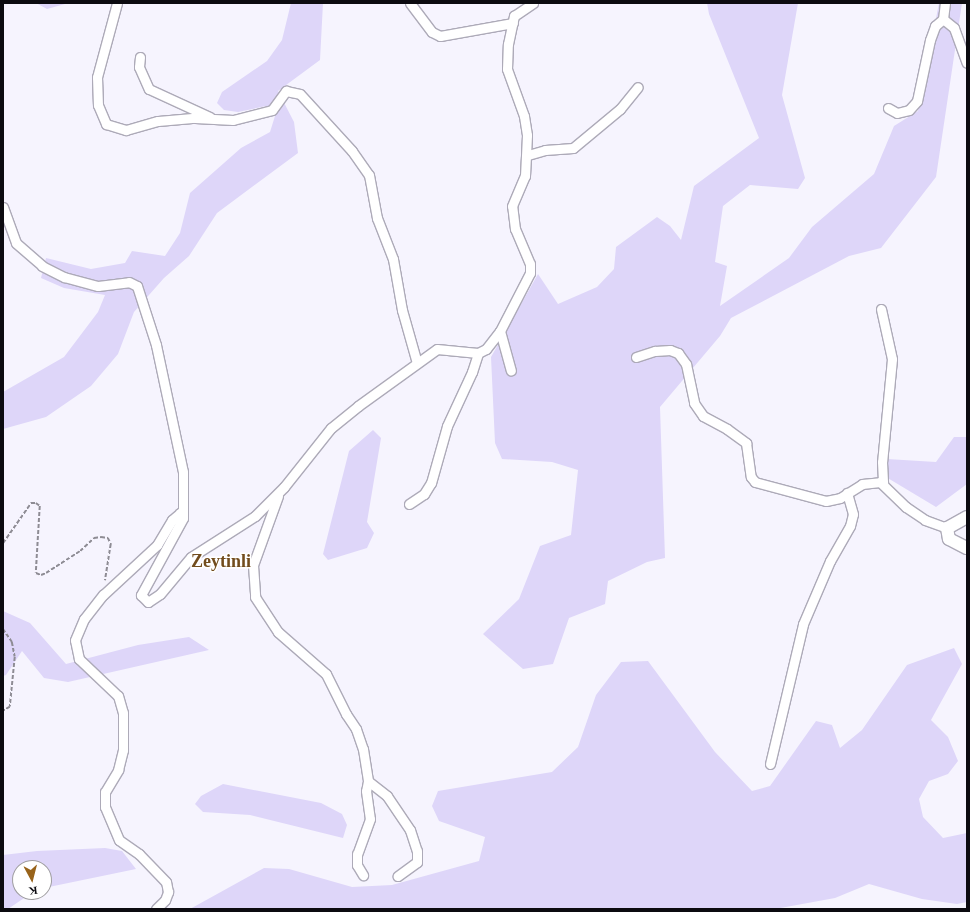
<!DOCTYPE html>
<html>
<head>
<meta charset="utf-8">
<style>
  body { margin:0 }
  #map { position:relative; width:970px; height:912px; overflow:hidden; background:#f6f4fe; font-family:Georgia,serif }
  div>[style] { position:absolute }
  .green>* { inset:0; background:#ded6f9 }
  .path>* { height:1.5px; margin-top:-0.75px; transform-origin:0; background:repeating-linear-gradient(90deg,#8e8c94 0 4px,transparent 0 6px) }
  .roads { filter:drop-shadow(1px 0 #adaab8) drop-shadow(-1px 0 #adaab8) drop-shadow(0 1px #adaab8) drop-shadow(0 -1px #adaab8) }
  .minor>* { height:9px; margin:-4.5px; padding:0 4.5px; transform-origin:4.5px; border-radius:4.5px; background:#fff }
  .tertiary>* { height:12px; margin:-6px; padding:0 6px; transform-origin:6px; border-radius:6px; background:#fff }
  span { translate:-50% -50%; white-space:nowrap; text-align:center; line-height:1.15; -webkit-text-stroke:3px #fff; paint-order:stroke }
  .district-label { font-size:18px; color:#724c1d; font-weight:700 }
  .frame { position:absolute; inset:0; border:4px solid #0c0b10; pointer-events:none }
  .north { position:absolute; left:12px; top:860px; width:40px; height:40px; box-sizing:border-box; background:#fff; border:1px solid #9e9d9f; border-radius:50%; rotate:173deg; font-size:11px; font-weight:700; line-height:16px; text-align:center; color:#0c0b10 }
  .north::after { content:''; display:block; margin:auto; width:14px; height:18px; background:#98631a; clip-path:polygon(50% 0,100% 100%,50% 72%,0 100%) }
</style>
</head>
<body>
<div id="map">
  <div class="green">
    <i style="clip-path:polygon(36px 3px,84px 3px,65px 4px,47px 9px)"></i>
    <i style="clip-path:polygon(291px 3px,323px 3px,320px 60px,278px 91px,294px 122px,298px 153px,217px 213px,189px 256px,164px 278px,134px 312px,118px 354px,91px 386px,46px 417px,3px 429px,3px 392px,64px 357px,98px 312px,105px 295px,64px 288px,41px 278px,46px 258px,91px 269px,125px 263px,132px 251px,165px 256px,180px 233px,190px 193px,241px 148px,270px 132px,275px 116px,266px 106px,238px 112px,224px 110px,217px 103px,222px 92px,267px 61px,282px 40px)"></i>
    <i style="clip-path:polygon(707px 3px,798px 3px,782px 95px,805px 178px,798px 189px,750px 185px,723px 206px,715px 262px,727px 266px,720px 306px,789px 258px,812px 227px,874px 174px,894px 126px,918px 111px,939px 3px,962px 3px,936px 177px,881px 248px,849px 256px,731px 318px,720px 336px,660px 407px,665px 558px,647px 562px,608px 581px,605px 604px,569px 618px,553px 664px,523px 669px,483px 634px,519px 599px,540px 546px,571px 535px,578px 470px,552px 462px,502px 459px,495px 443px,491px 357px,538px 274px,558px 304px,597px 287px,614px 269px,616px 247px,657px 217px,670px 226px,681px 240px,694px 186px,759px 138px,709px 14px)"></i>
    <i style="clip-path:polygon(373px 430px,381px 438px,367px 522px,374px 533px,367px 548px,328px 560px,323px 554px,349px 451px)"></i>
    <i style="clip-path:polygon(954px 437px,967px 437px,967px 484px,936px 507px,886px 477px,887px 459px,936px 462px)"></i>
    <i style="clip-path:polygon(3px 611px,30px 623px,66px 664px,138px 645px,189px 637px,209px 650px,68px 682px,44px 678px,22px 651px,6px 675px,3px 676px)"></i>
    <i style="clip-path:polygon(954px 648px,962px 664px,931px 720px,948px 737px,958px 761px,948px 774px,929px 781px,919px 799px,923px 817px,943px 838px,967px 833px,967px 902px,957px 904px,922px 899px,869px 884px,835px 898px,775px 909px,190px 909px,264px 868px,289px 869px,352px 887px,392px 885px,479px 861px,485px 837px,439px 821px,432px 806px,438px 791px,552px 772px,578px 747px,596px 695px,621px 662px,648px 661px,715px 752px,752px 791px,770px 786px,816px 721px,832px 725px,840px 748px,862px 730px,907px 665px)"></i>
    <i style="clip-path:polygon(223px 784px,321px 803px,342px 814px,347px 825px,343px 838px,250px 815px,203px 812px,195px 804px,201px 796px)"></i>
    <i style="clip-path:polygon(105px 848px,122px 851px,136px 869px,44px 888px,44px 868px,20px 868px,20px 892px,33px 892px,8px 909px,3px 909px,3px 855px,37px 851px)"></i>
  </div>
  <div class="path">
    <i style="left:3px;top:543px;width:49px;rotate:-55deg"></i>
    <i style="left:31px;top:503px;width:5px"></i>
    <i style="left:36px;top:503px;width:5px;rotate:37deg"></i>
    <i style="left:40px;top:506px;width:67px;rotate:93.4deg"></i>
    <i style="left:36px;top:573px;width:5px;rotate:22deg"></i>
    <i style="left:41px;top:575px;width:5px;rotate:-22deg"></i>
    <i style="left:46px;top:573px;width:40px;rotate:-32.9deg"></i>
    <i style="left:80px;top:551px;width:19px;rotate:-43deg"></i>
    <i style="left:94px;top:538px;width:7px;rotate:-8deg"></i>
    <i style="left:101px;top:537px;width:7px;rotate:8deg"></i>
    <i style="left:108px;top:538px;width:7px;rotate:63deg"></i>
    <i style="left:111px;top:544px;width:37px;rotate:99deg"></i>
    <i style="left:3px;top:629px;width:16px;rotate:55deg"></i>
    <i style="left:12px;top:642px;width:15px;rotate:79deg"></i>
    <i style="left:15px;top:657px;width:50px;rotate:95.7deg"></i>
    <i style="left:10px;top:707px;width:8px;rotate:150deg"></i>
  </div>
  <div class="roads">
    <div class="minor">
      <i style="left:117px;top:3px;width:77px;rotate:105.1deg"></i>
      <i style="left:97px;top:77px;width:28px;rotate:88deg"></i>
      <i style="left:98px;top:105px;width:21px;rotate:67deg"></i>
      <i style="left:106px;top:124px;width:21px;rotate:17deg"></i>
      <i style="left:126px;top:130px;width:33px;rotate:-16deg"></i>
      <i style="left:158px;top:121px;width:37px;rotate:-5deg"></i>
      <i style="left:195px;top:118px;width:38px;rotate:3deg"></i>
      <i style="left:233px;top:120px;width:40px;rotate:-14.4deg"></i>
      <i style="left:272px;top:110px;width:24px;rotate:-54deg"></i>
      <i style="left:286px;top:91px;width:14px;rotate:12deg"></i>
      <i style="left:300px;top:94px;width:77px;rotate:47.6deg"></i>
      <i style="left:352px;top:151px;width:29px;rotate:55deg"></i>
      <i style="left:369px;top:175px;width:44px;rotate:79.5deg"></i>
      <i style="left:377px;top:218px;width:44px;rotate:68.7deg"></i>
      <i style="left:393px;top:259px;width:52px;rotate:80deg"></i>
      <i style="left:402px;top:310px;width:55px;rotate:74.2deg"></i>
      <i style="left:410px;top:3px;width:36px;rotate:53deg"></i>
      <i style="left:432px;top:32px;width:9px;rotate:27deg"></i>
      <i style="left:440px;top:36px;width:74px;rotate:-10.1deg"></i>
      <i style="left:943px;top:19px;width:16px;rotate:-83deg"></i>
      <i style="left:140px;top:57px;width:10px;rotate:96deg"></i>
      <i style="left:139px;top:67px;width:24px;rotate:66deg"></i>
      <i style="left:149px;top:89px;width:67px;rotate:24.7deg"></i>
      <i style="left:888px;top:108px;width:10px;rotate:29deg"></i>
      <i style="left:897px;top:113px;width:12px;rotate:-14deg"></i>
      <i style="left:909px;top:110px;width:12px;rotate:-48deg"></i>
      <i style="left:917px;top:101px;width:62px;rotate:-78deg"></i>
      <i style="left:930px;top:40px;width:15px;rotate:-70deg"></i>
      <i style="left:935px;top:26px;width:11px;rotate:-41deg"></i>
      <i style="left:943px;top:19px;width:14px;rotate:39deg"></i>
      <i style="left:954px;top:28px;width:37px;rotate:70deg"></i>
      <i style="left:528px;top:155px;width:18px;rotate:-16deg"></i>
      <i style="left:545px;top:150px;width:28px;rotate:-4deg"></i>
      <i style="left:573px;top:148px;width:61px;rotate:-39.7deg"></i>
      <i style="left:620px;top:109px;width:28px;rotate:-51deg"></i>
      <i style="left:3px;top:207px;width:38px;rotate:70deg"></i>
      <i style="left:16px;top:243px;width:35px;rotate:41deg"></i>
      <i style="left:42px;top:266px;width:25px;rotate:27deg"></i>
      <i style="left:64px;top:277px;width:35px;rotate:15deg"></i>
      <i style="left:98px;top:286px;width:31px;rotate:-7deg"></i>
      <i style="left:129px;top:282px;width:9px;rotate:27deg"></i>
      <i style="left:137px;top:286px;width:62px;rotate:72.1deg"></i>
      <i style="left:156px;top:345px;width:130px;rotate:78deg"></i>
      <i style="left:183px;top:472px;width:41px;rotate:90deg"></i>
      <i style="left:881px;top:309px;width:51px;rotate:77.6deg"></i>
      <i style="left:892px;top:359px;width:103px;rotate:95.5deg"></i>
      <i style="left:882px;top:462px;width:22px;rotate:87deg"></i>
      <i style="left:500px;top:331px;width:41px;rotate:74.6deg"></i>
      <i style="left:636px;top:357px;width:20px;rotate:-18deg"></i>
      <i style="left:655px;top:351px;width:15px;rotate:-4deg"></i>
      <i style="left:670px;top:350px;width:9px;rotate:21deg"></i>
      <i style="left:678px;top:353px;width:14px;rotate:54deg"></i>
      <i style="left:686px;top:364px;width:40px;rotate:78deg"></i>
      <i style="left:694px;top:403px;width:16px;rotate:55deg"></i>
      <i style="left:703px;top:416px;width:27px;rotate:28deg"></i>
      <i style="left:727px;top:429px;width:24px;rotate:36deg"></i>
      <i style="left:746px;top:443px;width:34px;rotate:82deg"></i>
      <i style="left:751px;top:477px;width:6px;rotate:51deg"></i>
      <i style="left:755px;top:482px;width:73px;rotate:15deg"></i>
      <i style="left:826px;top:501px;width:14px;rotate:-12deg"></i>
      <i style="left:840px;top:498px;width:26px;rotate:-32deg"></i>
      <i style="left:862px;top:484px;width:18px;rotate:-6deg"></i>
      <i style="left:880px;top:482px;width:36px;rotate:44deg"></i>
      <i style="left:906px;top:507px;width:23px;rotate:34deg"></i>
      <i style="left:925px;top:520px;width:23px;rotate:20deg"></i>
      <i style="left:278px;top:496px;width:73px;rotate:109.9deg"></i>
      <i style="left:253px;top:565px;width:32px;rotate:86deg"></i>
      <i style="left:255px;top:597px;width:42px;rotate:56.7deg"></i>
      <i style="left:278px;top:632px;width:64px;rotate:41.2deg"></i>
      <i style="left:326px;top:674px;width:45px;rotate:63.4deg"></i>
      <i style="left:346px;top:714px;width:18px;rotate:56deg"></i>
      <i style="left:356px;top:729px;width:21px;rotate:71deg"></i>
      <i style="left:363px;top:749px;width:32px;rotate:81deg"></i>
      <i style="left:368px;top:781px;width:10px;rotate:101deg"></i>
      <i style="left:366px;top:791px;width:28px;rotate:82deg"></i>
      <i style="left:370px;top:819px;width:37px;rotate:110deg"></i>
      <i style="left:357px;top:854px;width:11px;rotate:90deg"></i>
      <i style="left:357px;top:865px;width:12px;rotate:59deg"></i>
      <i style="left:409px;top:504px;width:18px;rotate:-34deg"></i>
      <i style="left:424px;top:494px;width:13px;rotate:-58deg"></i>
      <i style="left:431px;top:483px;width:59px;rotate:-74.3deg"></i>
      <i style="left:447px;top:426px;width:60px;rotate:-65.2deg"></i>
      <i style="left:472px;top:372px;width:20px;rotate:-72deg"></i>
      <i style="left:770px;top:764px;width:144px;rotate:-76.7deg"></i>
      <i style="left:803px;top:624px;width:69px;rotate:-66.8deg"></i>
      <i style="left:830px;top:561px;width:40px;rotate:-60.3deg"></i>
      <i style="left:850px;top:526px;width:12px;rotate:-76deg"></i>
      <i style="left:853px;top:514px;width:22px;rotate:-106deg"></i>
      <i style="left:368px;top:781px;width:24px;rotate:38deg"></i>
      <i style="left:387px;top:796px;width:41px;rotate:55.9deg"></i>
      <i style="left:410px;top:830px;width:22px;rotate:72deg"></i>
      <i style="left:417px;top:851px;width:11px;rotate:90deg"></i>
      <i style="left:417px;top:862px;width:24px;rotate:144deg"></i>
      <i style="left:156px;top:909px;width:13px;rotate:-45deg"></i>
      <i style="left:165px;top:900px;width:9px;rotate:-69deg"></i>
      <i style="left:168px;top:892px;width:10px;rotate:-101deg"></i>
      <i style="left:166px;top:882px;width:39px;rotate:-134deg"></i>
      <i style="left:139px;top:854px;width:24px;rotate:-145deg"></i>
      <i style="left:119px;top:840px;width:36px;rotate:-113deg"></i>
      <i style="left:105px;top:807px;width:15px;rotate:-90deg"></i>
      <i style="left:105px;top:792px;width:26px;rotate:-59deg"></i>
      <i style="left:118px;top:770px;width:21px;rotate:-76deg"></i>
      <i style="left:123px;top:750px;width:37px;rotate:-90deg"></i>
      <i style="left:123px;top:713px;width:18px;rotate:-106deg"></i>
      <i style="left:118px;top:696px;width:54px;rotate:-136.5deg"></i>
      <i style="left:79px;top:659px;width:19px;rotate:-102deg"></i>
      <i style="left:75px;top:640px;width:23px;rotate:-67deg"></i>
      <i style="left:84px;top:619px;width:31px;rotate:-52deg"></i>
      <i style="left:103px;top:595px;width:74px;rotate:-42.8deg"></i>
      <i style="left:157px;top:545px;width:29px;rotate:-59deg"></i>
      <i style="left:172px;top:520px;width:11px;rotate:-41deg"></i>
      <i style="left:180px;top:513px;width:3px"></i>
      <i style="left:183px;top:513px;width:5px;rotate:90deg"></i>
      <i style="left:183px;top:518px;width:88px;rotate:118.6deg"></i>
      <i style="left:141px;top:595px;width:10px;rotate:45deg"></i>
      <i style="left:148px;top:602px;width:14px;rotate:-34deg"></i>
      <i style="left:160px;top:594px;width:48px;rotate:-50deg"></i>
      <i style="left:191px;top:557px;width:76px;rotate:-32.6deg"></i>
      <i style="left:255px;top:516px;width:41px;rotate:-45deg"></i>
      <i style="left:284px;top:487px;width:75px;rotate:-51.5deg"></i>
      <i style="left:331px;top:428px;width:35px;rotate:-39deg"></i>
      <i style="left:358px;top:406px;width:97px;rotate:-35.8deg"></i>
      <i style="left:437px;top:349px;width:41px;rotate:5.6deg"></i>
      <i style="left:478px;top:353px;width:9px;rotate:-27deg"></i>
      <i style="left:486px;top:349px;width:23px;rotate:-52deg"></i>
      <i style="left:500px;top:331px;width:65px;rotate:-62.7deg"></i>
      <i style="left:530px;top:273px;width:9px;rotate:-90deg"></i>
      <i style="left:530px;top:264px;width:38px;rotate:-113deg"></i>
      <i style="left:515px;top:229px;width:23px;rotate:-97deg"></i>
      <i style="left:512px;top:206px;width:33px;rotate:-67deg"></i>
      <i style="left:525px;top:176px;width:41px;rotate:-87.2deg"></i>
      <i style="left:527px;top:135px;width:19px;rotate:-99deg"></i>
      <i style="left:524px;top:116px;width:50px;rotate:-109.9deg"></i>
      <i style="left:507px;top:69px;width:25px;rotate:-88deg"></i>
      <i style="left:508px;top:44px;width:29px;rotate:-78deg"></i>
      <i style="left:514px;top:16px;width:23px;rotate:-34deg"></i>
    </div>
    <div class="tertiary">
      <i style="left:967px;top:517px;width:23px;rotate:151deg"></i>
      <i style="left:947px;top:528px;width:11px;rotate:80deg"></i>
      <i style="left:949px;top:539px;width:20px;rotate:27deg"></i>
    </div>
  </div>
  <div class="district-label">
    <span style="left:221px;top:561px">Zeytinli</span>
  </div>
  <div class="frame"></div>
  <div class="north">K</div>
</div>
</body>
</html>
